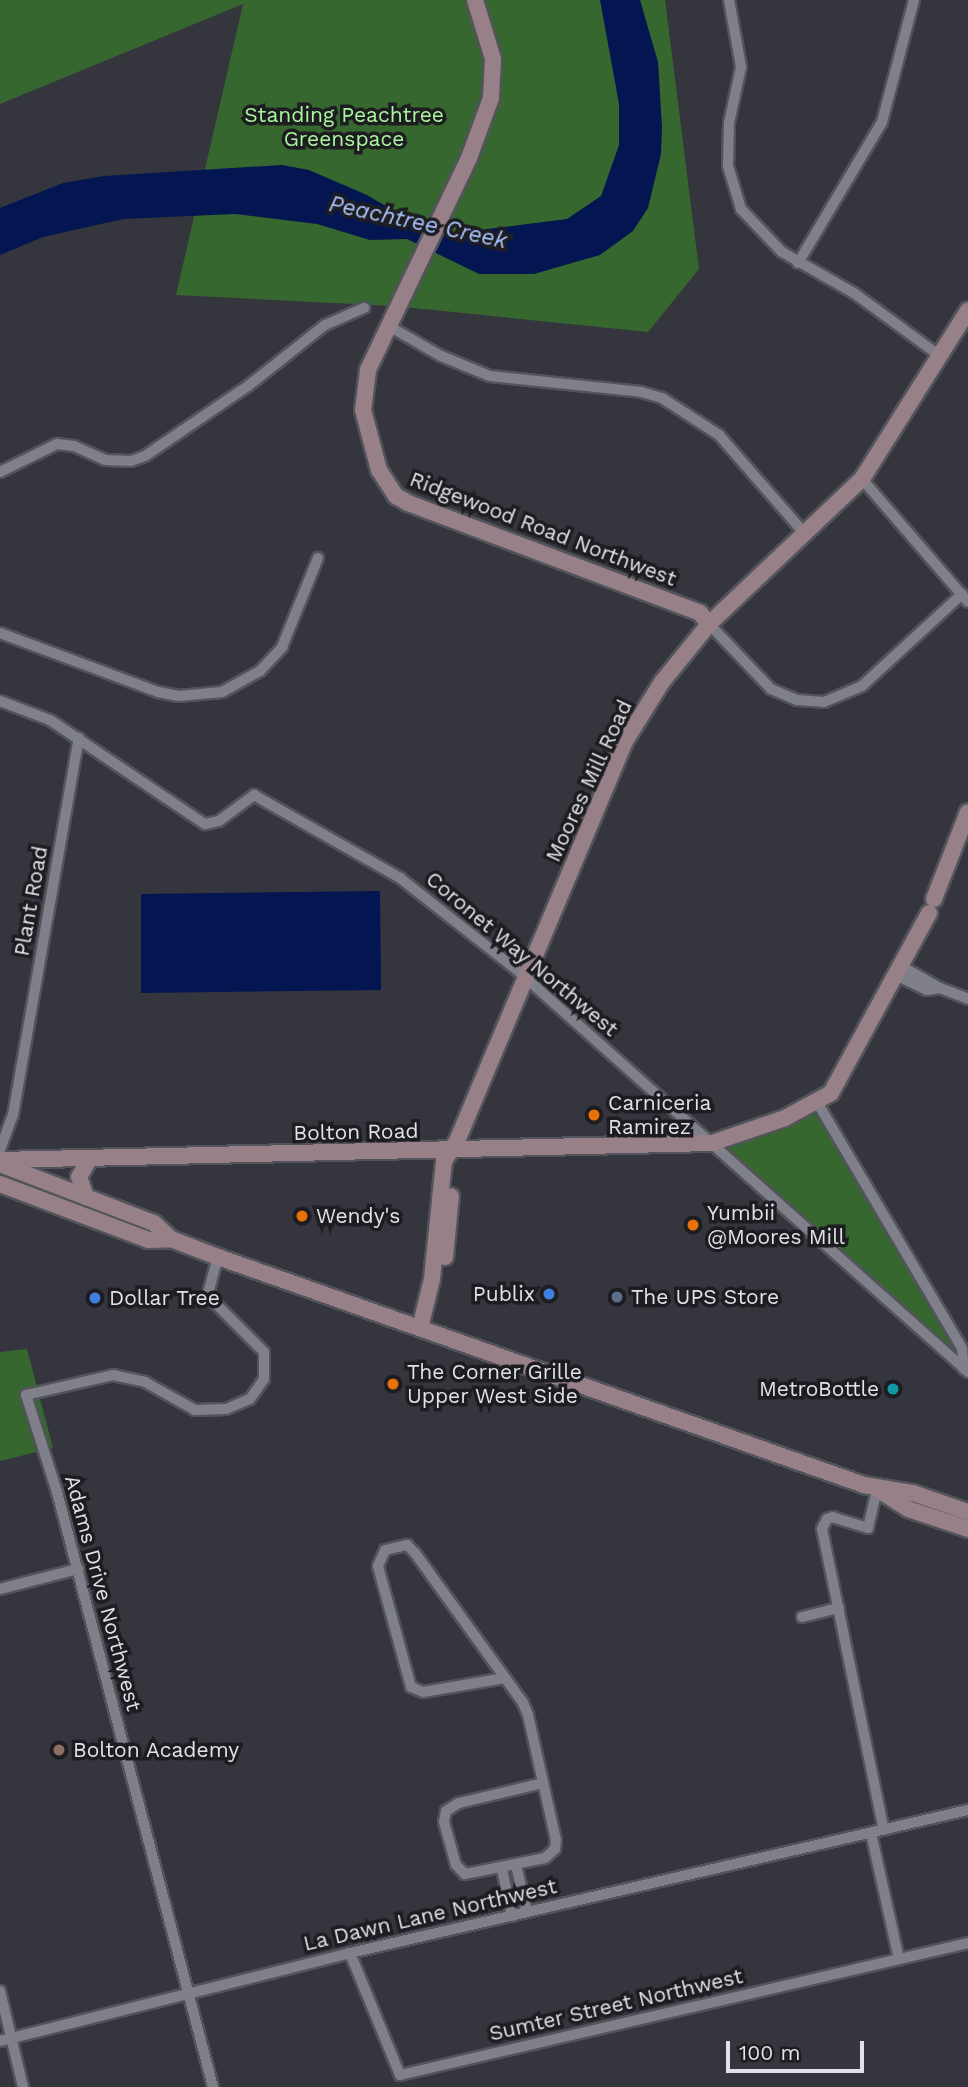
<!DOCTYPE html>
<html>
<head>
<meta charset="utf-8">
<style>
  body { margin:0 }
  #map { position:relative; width:968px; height:2087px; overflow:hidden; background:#35353e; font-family:"Work Sans",sans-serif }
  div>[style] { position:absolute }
  .green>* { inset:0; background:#36672f }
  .round { border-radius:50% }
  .water>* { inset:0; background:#041652 }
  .roads { filter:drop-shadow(2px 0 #53545b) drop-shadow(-2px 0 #53545b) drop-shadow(0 2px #53545b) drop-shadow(0 -2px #53545b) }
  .street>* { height:10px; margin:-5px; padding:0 5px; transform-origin:5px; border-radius:5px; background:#7f808a }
  .secondary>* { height:16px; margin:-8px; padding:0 8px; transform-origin:8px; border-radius:8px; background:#978087 }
  .dots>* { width:19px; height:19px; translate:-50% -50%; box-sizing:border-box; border:4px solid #1d1d21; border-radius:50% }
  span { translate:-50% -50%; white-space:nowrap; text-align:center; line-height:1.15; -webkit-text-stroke:7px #1d1d21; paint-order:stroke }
  .park-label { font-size:21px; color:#a9f69d }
  .street-label { font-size:21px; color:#e1e2e7 }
  .poi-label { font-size:21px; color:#e1e2e7 }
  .left { translate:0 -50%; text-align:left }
  .right { translate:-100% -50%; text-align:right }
  .water-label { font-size:23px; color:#a8c2fa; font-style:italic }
  .scale { position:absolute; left:726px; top:2041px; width:138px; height:32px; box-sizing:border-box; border:4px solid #e1e2e7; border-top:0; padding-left:9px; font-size:21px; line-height:24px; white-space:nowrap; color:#e1e2e7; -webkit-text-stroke:5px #1d1d21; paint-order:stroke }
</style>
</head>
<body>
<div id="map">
  <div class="green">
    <i style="clip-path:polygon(0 0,665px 0,699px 269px,648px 332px,394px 306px,176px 295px,243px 4px,0 104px)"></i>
    <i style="clip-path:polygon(817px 1102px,965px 1362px,712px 1143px)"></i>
    <i style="clip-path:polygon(27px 1349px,53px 1448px,0 1461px,0 1352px)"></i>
    <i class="round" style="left:419px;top:1389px;width:16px;height:16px"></i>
  </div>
  <div class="water">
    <i style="clip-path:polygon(600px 0,640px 0,658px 62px,662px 127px,661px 154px,648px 208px,633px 231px,600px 255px,534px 274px,479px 274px,407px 239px,370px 240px,317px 224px,235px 214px,123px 219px,43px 237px,0 255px,0 208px,63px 183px,104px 176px,282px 165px,309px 170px,367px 195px,418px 225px,455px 233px,567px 219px,601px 196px,619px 145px,619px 104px)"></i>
    <i style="clip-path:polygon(380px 891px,381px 990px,141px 993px,141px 894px)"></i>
  </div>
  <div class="roads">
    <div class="street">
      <i style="left:729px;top:0;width:68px;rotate:79.8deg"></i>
      <i style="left:741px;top:67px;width:57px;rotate:102.1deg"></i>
      <i style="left:729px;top:123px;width:43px;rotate:91.3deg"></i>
      <i style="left:728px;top:166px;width:45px;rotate:73.2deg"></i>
      <i style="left:741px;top:209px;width:59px;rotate:46.4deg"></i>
      <i style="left:782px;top:252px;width:83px;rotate:29.7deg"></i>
      <i style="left:854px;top:293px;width:107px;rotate:36.2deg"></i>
      <i style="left:798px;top:263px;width:164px;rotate:-59.2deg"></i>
      <i style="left:882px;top:122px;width:126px;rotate:-75.3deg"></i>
      <i style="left:387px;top:325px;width:62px;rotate:29.9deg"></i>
      <i style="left:441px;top:356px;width:53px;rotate:22.2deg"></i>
      <i style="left:490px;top:376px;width:152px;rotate:6deg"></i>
      <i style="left:641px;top:392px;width:22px;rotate:16deg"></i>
      <i style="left:662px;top:398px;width:68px;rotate:33deg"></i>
      <i style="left:719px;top:435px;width:133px;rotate:49deg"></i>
      <i style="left:0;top:472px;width:64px;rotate:-26.2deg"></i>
      <i style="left:57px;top:444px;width:17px;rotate:7deg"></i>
      <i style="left:74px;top:446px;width:34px;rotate:24deg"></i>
      <i style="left:105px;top:460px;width:26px;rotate:2deg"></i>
      <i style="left:131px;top:461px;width:15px;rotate:-20deg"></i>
      <i style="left:145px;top:456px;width:125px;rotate:-34.2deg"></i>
      <i style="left:248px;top:386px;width:98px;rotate:-38.4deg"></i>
      <i style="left:325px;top:325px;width:43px;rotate:-23.6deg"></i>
      <i style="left:862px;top:479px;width:162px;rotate:49.2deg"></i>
      <i style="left:709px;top:624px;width:90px;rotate:46.4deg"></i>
      <i style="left:771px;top:689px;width:28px;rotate:23deg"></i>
      <i style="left:797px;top:700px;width:27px;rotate:4deg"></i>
      <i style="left:824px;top:702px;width:41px;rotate:-22.8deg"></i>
      <i style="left:862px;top:686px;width:136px;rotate:-42.6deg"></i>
      <i style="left:0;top:633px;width:169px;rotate:20.5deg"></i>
      <i style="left:158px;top:692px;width:21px;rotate:11deg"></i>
      <i style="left:179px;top:696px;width:43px;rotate:-5.3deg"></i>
      <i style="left:222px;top:692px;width:43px;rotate:-28.9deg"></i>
      <i style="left:260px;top:671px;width:33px;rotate:-47deg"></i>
      <i style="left:282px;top:647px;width:96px;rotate:-68deg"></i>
      <i style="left:0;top:701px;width:53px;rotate:20.8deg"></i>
      <i style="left:50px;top:720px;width:187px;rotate:33.9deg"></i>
      <i style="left:205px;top:824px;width:14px;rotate:-12deg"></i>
      <i style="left:219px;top:821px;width:44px;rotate:-36.6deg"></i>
      <i style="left:254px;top:795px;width:168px;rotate:29.6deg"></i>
      <i style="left:400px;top:878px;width:150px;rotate:38.2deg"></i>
      <i style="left:518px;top:971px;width:603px;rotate:41.7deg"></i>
      <i style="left:903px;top:967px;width:43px;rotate:29.6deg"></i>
      <i style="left:898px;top:976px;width:32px;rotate:26deg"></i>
      <i style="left:927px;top:990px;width:13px;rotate:-9deg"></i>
      <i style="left:940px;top:988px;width:30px;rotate:21deg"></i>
      <i style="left:817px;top:1102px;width:286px;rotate:59.5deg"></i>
      <i style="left:962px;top:1348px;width:21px;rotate:85deg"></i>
      <i style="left:0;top:1150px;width:37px;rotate:-70deg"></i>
      <i style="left:13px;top:1115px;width:383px;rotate:-80.1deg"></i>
      <i style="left:877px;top:1489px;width:40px;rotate:103deg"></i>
      <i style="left:868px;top:1528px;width:37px;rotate:-163deg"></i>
      <i style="left:833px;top:1517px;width:6px;rotate:162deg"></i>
      <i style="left:827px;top:1519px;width:11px;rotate:117deg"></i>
      <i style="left:822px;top:1529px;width:307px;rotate:78.4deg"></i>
      <i style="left:0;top:1589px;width:81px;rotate:-14.4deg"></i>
      <i style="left:802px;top:1617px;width:38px;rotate:-14deg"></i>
      <i style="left:505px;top:1678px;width:83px;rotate:170.3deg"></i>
      <i style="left:423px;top:1692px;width:13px;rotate:-157deg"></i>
      <i style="left:411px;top:1687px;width:125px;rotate:-105.3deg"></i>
      <i style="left:378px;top:1566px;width:17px;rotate:-66deg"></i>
      <i style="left:385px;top:1550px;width:23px;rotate:-13deg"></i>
      <i style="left:407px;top:1545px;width:11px;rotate:45deg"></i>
      <i style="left:415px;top:1553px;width:185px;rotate:54.2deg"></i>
      <i style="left:523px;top:1703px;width:13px;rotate:67deg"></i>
      <i style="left:528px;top:1715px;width:128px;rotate:77.4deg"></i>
      <i style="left:556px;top:1840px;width:9px;rotate:96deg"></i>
      <i style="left:555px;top:1849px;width:13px;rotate:138deg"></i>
      <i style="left:545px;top:1858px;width:82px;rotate:168.7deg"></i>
      <i style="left:465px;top:1874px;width:13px;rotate:-135deg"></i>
      <i style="left:456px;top:1865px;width:45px;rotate:-105.6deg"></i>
      <i style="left:444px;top:1822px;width:11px;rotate:-80deg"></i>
      <i style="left:446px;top:1811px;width:15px;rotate:-32deg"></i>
      <i style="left:459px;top:1803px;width:86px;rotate:-13.4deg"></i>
      <i style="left:871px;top:1833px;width:129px;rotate:77.5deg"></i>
      <i style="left:516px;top:1865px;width:48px;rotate:76.8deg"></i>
      <i style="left:502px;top:1869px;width:48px;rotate:78deg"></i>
      <i style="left:350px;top:1953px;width:132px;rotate:67.7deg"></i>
      <i style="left:400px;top:2075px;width:583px;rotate:-13.08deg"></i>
      <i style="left:0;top:1991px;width:99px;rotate:76.5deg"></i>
      <i style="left:0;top:2041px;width:361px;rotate:-14.1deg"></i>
      <i style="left:350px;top:1953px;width:634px;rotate:-13.03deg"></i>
      <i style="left:213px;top:2087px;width:615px;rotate:-104.69deg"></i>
      <i style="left:57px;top:1492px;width:102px;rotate:-107.7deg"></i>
      <i style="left:26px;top:1395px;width:89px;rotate:-12.9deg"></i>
      <i style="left:113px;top:1375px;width:33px;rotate:12deg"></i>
      <i style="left:145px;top:1382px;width:57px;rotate:29.2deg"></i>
      <i style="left:195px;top:1410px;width:31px;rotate:-2deg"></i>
      <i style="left:226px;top:1409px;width:26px;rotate:-23deg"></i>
      <i style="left:250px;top:1399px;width:24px;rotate:-55deg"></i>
      <i style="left:264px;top:1379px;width:27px;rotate:-90deg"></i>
      <i style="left:264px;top:1352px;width:71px;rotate:-135deg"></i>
      <i style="left:214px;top:1302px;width:13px;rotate:-113deg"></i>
      <i style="left:209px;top:1290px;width:34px;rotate:-75deg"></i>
    </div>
    <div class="secondary">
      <i style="left:475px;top:0;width:62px;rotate:73deg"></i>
      <i style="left:493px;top:59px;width:39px;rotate:93deg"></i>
      <i style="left:491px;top:98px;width:64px;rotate:110.1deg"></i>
      <i style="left:469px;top:158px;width:235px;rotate:115.5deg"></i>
      <i style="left:368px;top:370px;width:40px;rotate:97.1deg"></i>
      <i style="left:363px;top:410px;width:62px;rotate:75.1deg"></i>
      <i style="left:379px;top:470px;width:31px;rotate:57deg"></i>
      <i style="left:396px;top:496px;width:14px;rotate:30deg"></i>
      <i style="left:408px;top:503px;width:312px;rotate:20.6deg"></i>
      <i style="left:700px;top:613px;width:14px;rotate:51deg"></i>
      <i style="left:934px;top:899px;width:93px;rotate:-68.7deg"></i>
      <i style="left:0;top:1160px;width:712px;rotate:-1.37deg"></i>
      <i style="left:712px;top:1143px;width:77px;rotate:-18.9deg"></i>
      <i style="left:785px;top:1118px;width:52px;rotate:-28.5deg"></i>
      <i style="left:831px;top:1093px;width:205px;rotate:-61.4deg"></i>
      <i style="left:0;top:1164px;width:165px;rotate:21deg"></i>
      <i style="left:154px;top:1223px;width:23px;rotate:43deg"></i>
      <i style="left:171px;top:1239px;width:50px;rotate:21deg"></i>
      <i style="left:218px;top:1257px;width:685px;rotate:19.44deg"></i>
      <i style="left:864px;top:1485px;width:50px;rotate:9.3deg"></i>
      <i style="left:913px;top:1493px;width:58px;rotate:19.1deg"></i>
      <i style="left:0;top:1184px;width:158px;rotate:20.7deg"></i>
      <i style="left:148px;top:1240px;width:23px;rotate:-2deg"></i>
      <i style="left:86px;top:1197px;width:21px;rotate:-109deg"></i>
      <i style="left:79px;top:1177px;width:22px;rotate:-60deg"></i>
      <i style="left:445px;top:1257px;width:61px;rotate:-84.4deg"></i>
      <i style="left:420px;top:1328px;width:50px;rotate:-76.2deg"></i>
      <i style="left:432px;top:1279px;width:119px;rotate:-84.2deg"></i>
      <i style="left:444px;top:1161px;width:24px;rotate:-57deg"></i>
      <i style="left:457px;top:1141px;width:432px;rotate:-67.2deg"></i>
      <i style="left:624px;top:743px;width:72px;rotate:-58.1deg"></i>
      <i style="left:662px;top:682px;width:75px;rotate:-51deg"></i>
      <i style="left:709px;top:624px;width:211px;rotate:-43.5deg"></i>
      <i style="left:862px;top:479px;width:199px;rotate:-57.8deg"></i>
      <i style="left:882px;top:1492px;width:31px;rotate:33deg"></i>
      <i style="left:908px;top:1509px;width:63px;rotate:18.4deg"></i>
    </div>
  </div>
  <div class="dots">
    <i style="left:594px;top:1115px;background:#e8710a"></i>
    <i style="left:302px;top:1216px;background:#e8710a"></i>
    <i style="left:693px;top:1225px;background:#e8710a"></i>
    <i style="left:549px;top:1294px;background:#3f7fe0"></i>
    <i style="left:617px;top:1297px;background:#5c6f8a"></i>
    <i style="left:95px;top:1298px;background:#3f7fe0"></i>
    <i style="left:393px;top:1384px;background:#e8710a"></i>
    <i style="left:893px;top:1389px;background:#0f9aa8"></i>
    <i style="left:59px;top:1750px;background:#8d6e63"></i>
  </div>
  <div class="park-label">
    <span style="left:344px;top:127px">Standing Peachtree<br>Greenspace</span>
  </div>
  <div class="street-label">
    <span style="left:543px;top:529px;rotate:21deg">Ridgewood Road Northwest</span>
    <span style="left:589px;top:781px;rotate:-65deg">Moores Mill Road</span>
    <span style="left:31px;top:901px;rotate:-80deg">Plant Road</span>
    <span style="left:522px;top:954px;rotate:40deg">Coronet Way Northwest</span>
    <span style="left:356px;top:1132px;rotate:-1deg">Bolton Road</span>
    <span style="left:103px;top:1593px;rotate:75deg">Adams Drive Northwest</span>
    <span style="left:430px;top:1915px;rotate:-13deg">La Dawn Lane Northwest</span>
    <span style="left:616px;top:2005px;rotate:-13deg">Sumter Street Northwest</span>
  </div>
  <div class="poi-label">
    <span class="left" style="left:608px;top:1115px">Carniceria<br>Ramirez</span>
    <span class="left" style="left:707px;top:1225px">Yumbii<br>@Moores Mill</span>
    <span class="left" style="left:316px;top:1216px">Wendy's</span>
    <span class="right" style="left:535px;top:1294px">Publix</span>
    <span class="left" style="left:631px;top:1297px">The UPS Store</span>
    <span class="left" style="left:109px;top:1298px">Dollar Tree</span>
    <span class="left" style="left:407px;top:1384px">The Corner Grille<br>Upper West Side</span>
    <span class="right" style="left:879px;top:1389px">MetroBottle</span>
    <span class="left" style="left:73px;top:1750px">Bolton Academy</span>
  </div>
  <div class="water-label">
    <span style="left:418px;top:223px;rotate:12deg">Peachtree Creek</span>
  </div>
  <div class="scale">100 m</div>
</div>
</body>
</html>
